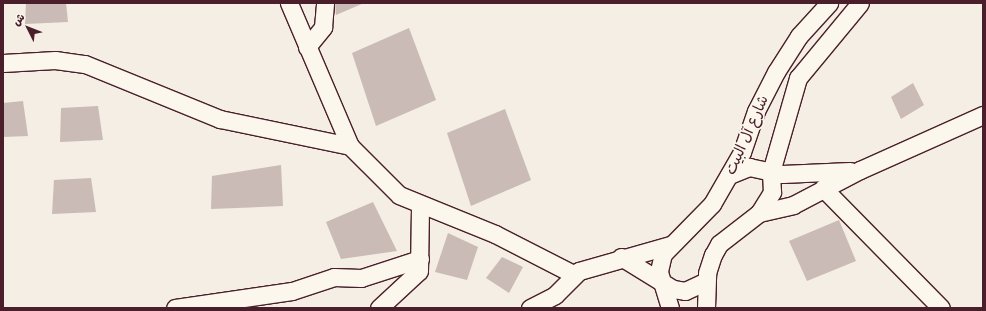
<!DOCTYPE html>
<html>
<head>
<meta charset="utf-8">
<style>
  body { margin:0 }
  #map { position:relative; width:986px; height:311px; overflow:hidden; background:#f4eee4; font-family:Sriracha,"Playpen Sans Arabic",sans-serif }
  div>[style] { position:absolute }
  .building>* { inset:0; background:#cabbb6 }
  .roads { filter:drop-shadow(1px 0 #4a1f2b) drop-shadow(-1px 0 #4a1f2b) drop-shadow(0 1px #4a1f2b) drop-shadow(0 -1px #4a1f2b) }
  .minor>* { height:17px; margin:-8.5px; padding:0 8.5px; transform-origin:8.5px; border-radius:8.5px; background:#fbf7ec }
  span { translate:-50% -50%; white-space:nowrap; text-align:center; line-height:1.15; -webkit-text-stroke:3.5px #fbf7ec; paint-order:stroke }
  .street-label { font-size:15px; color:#4a1f2b }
  .frame { position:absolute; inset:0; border:4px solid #4a1f2b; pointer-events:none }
  .north { position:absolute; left:8px; top:8px; width:40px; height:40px; -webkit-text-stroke:3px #fbf7ec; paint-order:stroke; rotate:312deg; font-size:11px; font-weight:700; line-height:16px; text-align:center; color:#4a1f2b }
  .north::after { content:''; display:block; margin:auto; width:14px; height:18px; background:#4a1f2b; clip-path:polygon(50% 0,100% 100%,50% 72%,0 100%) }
</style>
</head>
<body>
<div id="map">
  <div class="building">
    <i style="clip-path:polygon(26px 3px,66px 3px,68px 22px,25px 24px)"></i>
    <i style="clip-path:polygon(335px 3px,364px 3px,336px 15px)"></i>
    <i style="clip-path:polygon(409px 28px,436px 100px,376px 126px,352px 53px)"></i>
    <i style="clip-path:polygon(913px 83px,924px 105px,901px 119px,891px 97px)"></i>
    <i style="clip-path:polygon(23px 101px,28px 136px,3px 137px,3px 103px)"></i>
    <i style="clip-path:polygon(98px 106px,103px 140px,60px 142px,61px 108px)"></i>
    <i style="clip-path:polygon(505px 109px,531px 180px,471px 206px,447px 133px)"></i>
    <i style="clip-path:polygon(281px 165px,283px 206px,211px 209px,212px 176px)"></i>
    <i style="clip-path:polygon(91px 178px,96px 212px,52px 214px,54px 180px)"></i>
    <i style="clip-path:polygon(373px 202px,397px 251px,341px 259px,326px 222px)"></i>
    <i style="clip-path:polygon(839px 220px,856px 261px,807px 281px,789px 241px)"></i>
    <i style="clip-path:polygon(448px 233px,478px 247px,467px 280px,435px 272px)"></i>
    <i style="clip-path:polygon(502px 257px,523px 267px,509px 293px,486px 278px)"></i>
  </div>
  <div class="roads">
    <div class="minor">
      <i style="left:289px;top:3px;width:155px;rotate:66.9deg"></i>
      <i style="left:307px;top:47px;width:26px;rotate:-51deg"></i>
      <i style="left:323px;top:27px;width:24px;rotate:-85deg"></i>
      <i style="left:3px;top:63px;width:52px;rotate:-3.3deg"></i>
      <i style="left:55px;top:60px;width:30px;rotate:8deg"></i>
      <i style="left:85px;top:64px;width:146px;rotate:22.2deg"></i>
      <i style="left:220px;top:119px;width:133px;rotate:11.7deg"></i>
      <i style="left:350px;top:146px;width:69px;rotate:45deg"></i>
      <i style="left:399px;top:195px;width:104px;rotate:22.1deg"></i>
      <i style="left:495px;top:234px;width:88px;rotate:27.1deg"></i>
      <i style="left:729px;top:175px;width:22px;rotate:-22deg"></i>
      <i style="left:749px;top:167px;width:34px;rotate:12deg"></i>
      <i style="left:782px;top:174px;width:68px;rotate:-2.5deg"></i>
      <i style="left:823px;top:188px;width:168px;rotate:45.5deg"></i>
      <i style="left:759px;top:213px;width:35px;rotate:-13deg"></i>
      <i style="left:793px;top:205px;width:76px;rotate:-27.6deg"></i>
      <i style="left:860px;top:170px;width:135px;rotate:-24.1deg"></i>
      <i style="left:621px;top:257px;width:61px;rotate:31.6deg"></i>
      <i style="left:673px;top:289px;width:12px;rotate:9deg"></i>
      <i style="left:685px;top:291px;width:23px;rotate:-25deg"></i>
      <i style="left:175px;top:308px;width:118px;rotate:-8.3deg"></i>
      <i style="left:292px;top:291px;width:44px;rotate:-18.4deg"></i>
      <i style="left:334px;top:277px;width:27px;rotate:2deg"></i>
      <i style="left:361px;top:278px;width:62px;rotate:-17.9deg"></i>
      <i style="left:379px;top:308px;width:54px;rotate:-42.8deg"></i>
      <i style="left:419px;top:271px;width:65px;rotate:-89.1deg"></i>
      <i style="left:530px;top:308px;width:28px;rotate:-27deg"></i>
      <i style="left:555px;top:295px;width:34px;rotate:-45deg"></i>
      <i style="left:579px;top:271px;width:95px;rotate:-15.9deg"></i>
      <i style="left:670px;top:308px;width:39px;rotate:-107deg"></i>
      <i style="left:659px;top:271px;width:17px;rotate:-77deg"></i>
      <i style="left:663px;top:254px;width:70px;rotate:-45.6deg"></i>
      <i style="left:712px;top:204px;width:60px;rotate:-60deg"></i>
      <i style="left:742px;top:152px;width:43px;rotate:-71.1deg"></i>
      <i style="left:756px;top:111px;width:44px;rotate:-62.9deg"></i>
      <i style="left:776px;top:72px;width:43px;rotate:-57.4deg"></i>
      <i style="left:799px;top:36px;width:45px;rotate:-47.7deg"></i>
      <i style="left:706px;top:308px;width:35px;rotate:-88deg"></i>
      <i style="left:707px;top:273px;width:19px;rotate:-72deg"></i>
      <i style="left:713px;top:255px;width:13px;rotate:-61deg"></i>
      <i style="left:719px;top:244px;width:51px;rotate:-37.8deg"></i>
      <i style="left:759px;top:213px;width:25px;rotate:-58deg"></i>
      <i style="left:772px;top:192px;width:20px;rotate:-93deg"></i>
      <i style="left:771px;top:172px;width:98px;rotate:-74deg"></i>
      <i style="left:798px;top:78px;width:97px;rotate:-50.4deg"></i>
    </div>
  </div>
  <div class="street-label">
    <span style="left:747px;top:135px;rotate:-66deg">شارع آل البيت</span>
  </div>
  <div class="frame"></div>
  <div class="north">ش</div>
</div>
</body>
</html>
